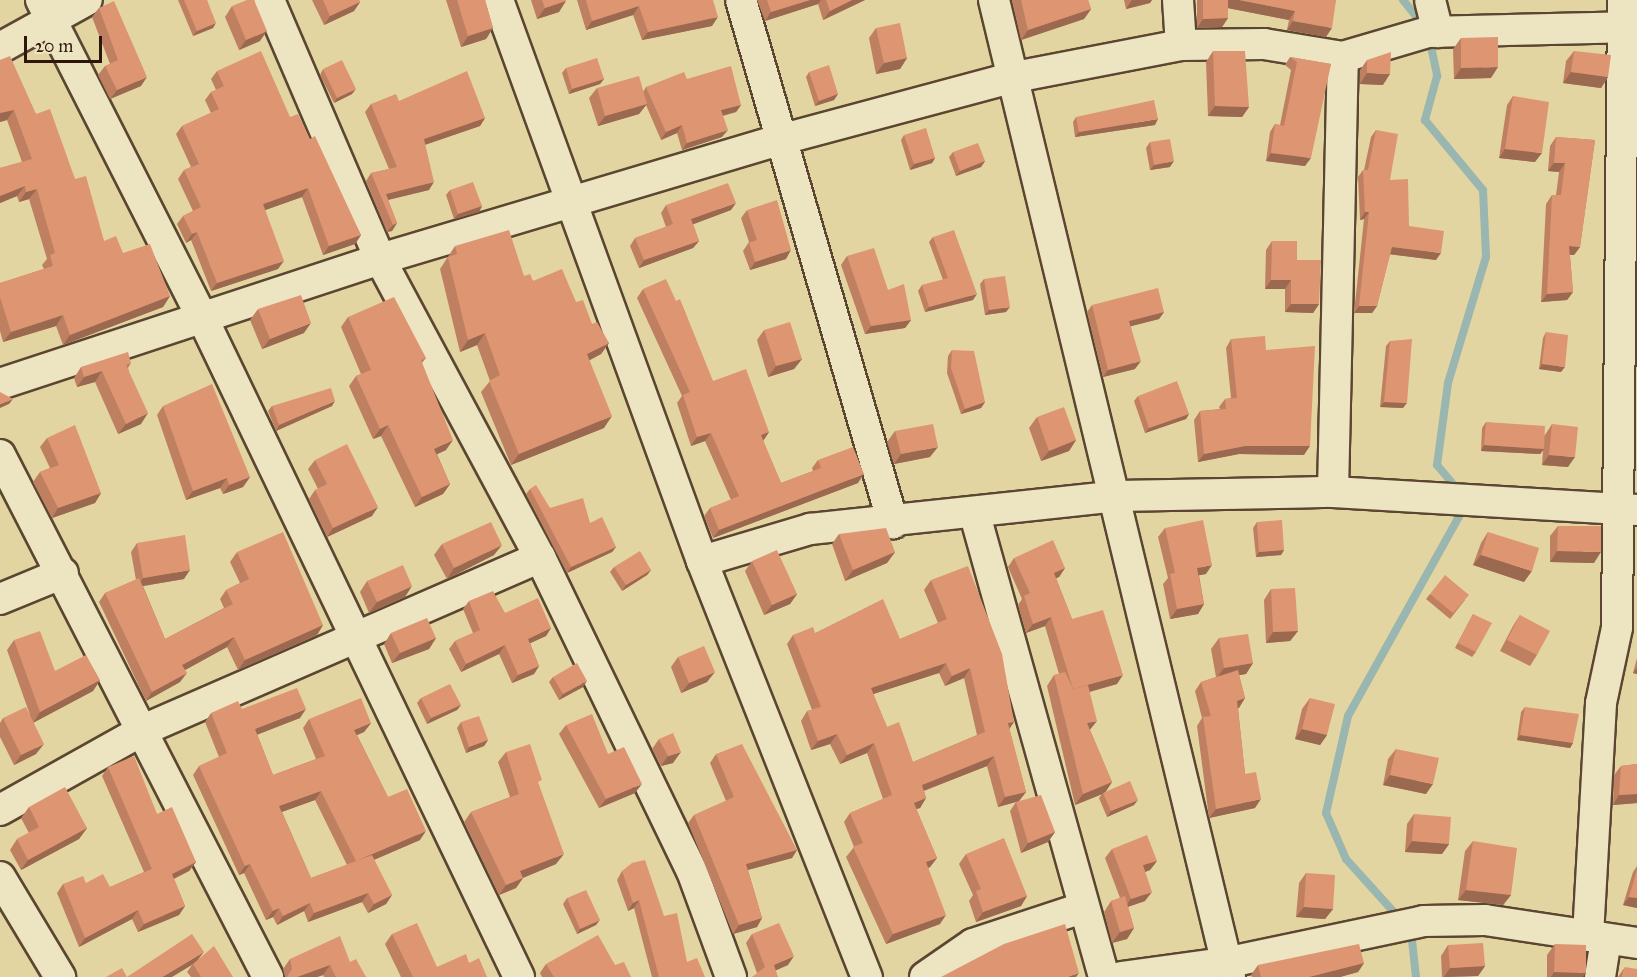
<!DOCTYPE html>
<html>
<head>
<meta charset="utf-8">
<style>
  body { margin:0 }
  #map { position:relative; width:1637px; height:977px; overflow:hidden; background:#e3d5a1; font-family:"IM FELL Great Primer",serif }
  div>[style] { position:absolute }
  .stream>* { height:8px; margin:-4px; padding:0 4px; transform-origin:4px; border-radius:4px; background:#99b6b0 }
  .roads { filter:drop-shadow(2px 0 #5b4631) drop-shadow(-2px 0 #5b4631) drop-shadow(0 2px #5b4631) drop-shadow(0 -2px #5b4631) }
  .minor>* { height:30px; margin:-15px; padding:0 15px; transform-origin:15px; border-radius:15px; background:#ede4c2 }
  .wall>* { inset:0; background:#bf8062 }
  .shaded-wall>* { inset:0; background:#9b6850 }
  .building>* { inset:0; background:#de9572 }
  span { translate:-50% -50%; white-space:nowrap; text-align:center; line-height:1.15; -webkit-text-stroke:4.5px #ede4c2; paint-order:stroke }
  .scale { position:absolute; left:24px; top:36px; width:78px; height:27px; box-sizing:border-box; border:3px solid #2e160c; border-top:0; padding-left:8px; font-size:18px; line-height:21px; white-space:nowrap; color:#2e160c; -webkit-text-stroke:4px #ede4c2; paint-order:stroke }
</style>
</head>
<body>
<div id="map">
  <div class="stream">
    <i style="left:1403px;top:0;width:33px;rotate:51deg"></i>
    <i style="left:1429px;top:37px;width:40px;rotate:78deg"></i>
    <i style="left:1437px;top:76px;width:46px;rotate:105.3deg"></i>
    <i style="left:1425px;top:120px;width:91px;rotate:50.4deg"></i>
    <i style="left:1483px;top:190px;width:67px;rotate:87.4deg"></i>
    <i style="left:1486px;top:257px;width:132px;rotate:106.8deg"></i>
    <i style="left:1448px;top:383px;width:83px;rotate:97.6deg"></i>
    <i style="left:1437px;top:465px;width:34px;rotate:50deg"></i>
    <i style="left:1401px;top:920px;width:82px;rotate:-132deg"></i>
    <i style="left:1346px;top:859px;width:50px;rotate:-113.5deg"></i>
    <i style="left:1326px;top:813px;width:99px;rotate:-77.2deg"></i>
    <i style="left:1348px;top:716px;width:238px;rotate:-60.9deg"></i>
    <i style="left:1411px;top:931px;width:46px;rotate:83.8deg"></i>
  </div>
  <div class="roads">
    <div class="minor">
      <i style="left:41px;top:0;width:358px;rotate:63.1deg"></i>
      <i style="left:203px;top:319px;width:730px;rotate:64.35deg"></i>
      <i style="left:269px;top:0;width:282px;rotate:66.8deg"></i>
      <i style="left:380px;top:259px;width:338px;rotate:61.8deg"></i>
      <i style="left:540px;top:557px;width:349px;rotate:64.2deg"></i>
      <i style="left:692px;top:871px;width:113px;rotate:69.8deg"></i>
      <i style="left:498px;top:0;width:597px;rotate:70.02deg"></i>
      <i style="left:702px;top:561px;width:448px;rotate:68.4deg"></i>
      <i style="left:741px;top:0;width:545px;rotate:73.79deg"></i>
      <i style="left:994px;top:0;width:1005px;rotate:76.42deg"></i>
      <i style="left:1178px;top:0;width:45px;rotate:86.2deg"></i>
      <i style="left:1430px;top:0;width:33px;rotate:76deg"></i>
      <i style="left:0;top:48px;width:99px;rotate:-28.9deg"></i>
      <i style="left:0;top:384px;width:400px;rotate:-18.2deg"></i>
      <i style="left:380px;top:259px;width:420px;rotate:-16.6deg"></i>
      <i style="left:783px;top:139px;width:240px;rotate:-15deg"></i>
      <i style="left:1015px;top:77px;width:169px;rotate:-10.9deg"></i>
      <i style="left:1181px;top:45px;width:83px;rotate:-0.7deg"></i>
      <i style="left:1264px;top:44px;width:80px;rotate:9.3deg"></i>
      <i style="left:1343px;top:57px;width:89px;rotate:-16.4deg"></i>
      <i style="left:1428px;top:32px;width:209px;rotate:-1.4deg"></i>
      <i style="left:0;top:455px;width:587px;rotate:62.82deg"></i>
      <i style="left:1333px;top:492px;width:435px;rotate:-88.7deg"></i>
      <i style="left:975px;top:515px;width:480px;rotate:74.4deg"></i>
      <i style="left:702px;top:561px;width:113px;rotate:-16.5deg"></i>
      <i style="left:810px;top:529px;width:309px;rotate:-6.1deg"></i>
      <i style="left:1117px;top:496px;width:216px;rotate:-1.1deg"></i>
      <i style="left:1333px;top:492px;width:305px;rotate:3.4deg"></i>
      <i style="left:0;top:599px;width:68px;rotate:-22.4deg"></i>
      <i style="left:0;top:810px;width:164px;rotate:-29.2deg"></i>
      <i style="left:143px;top:730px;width:433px;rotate:-23.5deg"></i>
      <i style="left:0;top:877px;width:117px;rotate:59deg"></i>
      <i style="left:1588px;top:936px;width:233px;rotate:-86.8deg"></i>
      <i style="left:1601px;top:703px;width:77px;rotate:-78deg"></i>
      <i style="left:1617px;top:628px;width:628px;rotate:-89.45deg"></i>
      <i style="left:925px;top:977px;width:58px;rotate:-34.5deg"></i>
      <i style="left:973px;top:944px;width:115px;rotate:-18.3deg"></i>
      <i style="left:1121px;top:977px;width:105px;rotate:-7.7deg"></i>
      <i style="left:1225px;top:963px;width:203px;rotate:-11.9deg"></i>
      <i style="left:1424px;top:921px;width:61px;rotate:-0.9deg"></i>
      <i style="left:1485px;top:920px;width:154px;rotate:8.6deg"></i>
      <i style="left:1600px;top:977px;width:37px;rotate:-81deg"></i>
    </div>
  </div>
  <div class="wall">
    <i style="clip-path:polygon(178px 0,207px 0,213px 28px,193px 36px)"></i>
    <i style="clip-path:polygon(312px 0,359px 0,360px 2px,354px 11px,324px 25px)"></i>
    <i style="clip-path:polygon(446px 0,485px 0,493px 28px,486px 39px,461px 47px)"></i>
    <i style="clip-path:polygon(531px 0,566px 0,559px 12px,537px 19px)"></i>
    <i style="clip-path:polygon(577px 0,713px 0,712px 26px,642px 40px,633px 15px,586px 30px)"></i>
    <i style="clip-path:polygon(757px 0,865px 0,823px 20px,818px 4px,765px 21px)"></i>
    <i style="clip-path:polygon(1012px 0,1088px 0,1091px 9px,1084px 19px,1021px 40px)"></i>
    <i style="clip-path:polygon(1124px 0,1152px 0,1150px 3px,1126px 9px)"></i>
    <i style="clip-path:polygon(1197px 0,1336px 0,1326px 37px,1287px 30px,1289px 20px,1228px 8px,1228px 18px,1222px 27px,1197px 28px)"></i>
    <i style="clip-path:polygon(232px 6px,260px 41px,239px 50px,225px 17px)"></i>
    <i style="clip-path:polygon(99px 8px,141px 86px,110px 99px,98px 75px,105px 66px,110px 64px,92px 17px)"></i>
    <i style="clip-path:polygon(876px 28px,907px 58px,900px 69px,876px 74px,869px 38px)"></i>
    <i style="clip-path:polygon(1461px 38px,1491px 78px,1454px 79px,1453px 49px)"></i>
    <i style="clip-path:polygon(1213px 51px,1249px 107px,1242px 117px,1208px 116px,1206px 62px)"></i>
    <i style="clip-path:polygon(1574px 51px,1608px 77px,1601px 88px,1563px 83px,1566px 61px)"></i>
    <i style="clip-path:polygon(1290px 57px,1331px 64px,1305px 166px,1266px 161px,1270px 132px,1275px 124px,1280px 125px,1291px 70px,1285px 65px)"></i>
    <i style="clip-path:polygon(0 60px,36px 114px,75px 179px,104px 241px,123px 253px,170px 296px,163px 307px,63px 345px,56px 326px,3px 342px,0 331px,0 283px,44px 269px,42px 265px,47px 259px,29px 199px,19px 202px,17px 196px,0 203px,0 168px,22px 162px,7px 120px,0 122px)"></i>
    <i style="clip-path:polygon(1367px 60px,1383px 85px,1360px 84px,1360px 70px)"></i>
    <i style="clip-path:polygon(566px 68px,604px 79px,600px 84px,569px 94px,562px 73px)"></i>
    <i style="clip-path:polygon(323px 69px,352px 94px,334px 103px,320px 75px)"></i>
    <i style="clip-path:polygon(217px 71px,290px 117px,310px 139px,361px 235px,355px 244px,323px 255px,302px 197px,265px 210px,278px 269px,211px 291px,191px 240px,186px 243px,177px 224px,183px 216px,193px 211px,178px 179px,184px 170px,191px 167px,176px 134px,182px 126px,211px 113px,205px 100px,211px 92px,216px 90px,211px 79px)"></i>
    <i style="clip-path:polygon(809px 72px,838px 94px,834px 100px,815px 106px,806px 77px)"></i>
    <i style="clip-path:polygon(687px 79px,741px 105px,736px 112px,723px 116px,722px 137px,682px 150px,677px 133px,661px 140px,646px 105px,639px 114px,598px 126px,589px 98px,597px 88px,643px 92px,646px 87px)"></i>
    <i style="clip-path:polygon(1513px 96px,1535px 162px,1499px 158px,1507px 105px)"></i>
    <i style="clip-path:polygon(399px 101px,485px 118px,480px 126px,425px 145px,429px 190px,388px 200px,397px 223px,392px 231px,387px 232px,366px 181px,371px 173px,389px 169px,365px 112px,371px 104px)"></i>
    <i style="clip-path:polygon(1076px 117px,1155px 125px,1075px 137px,1073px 122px)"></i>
    <i style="clip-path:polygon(1376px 130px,1390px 180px,1409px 226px,1436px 260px,1390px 254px,1377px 306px,1372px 313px,1354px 313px,1364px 219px,1360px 220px,1358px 177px,1363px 170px,1364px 170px,1371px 137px)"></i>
    <i style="clip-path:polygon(904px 135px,935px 158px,932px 163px,910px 170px,901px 140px)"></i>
    <i style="clip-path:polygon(1556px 137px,1595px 140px,1580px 247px,1574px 255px,1570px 255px,1573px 292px,1567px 300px,1541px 302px,1546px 204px,1552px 195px,1556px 195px,1559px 172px,1548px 171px,1550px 146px)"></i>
    <i style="clip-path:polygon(1150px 142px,1170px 167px,1150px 170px,1146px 148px)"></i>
    <i style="clip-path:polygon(953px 152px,985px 161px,981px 167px,956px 176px,949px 157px)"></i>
    <i style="clip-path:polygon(450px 190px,482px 206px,479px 212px,454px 219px,446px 195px)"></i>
    <i style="clip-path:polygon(666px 205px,731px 210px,693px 224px,699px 241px,693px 248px,639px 268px,630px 246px,635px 238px,666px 227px,661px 213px)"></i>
    <i style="clip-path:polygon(747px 210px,786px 259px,750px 270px,743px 251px,749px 242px,741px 218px)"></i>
    <i style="clip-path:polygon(933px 237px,973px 300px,925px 312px,918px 291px,922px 285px,943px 280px,929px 242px)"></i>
    <i style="clip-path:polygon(1272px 241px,1297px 260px,1319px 304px,1313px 313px,1285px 312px,1285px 289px,1265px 289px,1266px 250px)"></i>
    <i style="clip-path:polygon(455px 246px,524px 276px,576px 302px,592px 324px,609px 343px,601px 354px,589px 360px,604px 428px,511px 465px,481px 392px,490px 381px,477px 345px,460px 352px,440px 269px)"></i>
    <i style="clip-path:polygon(847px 256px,888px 290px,911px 320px,905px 328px,865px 334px,841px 265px)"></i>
    <i style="clip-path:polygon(984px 279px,1006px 312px,985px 315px,980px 284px)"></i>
    <i style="clip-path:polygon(643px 289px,713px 381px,769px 432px,763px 441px,781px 483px,813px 471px,812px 468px,818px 460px,858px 483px,713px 538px,704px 516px,710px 508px,731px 500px,705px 441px,691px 446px,677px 403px,682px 396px,637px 298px)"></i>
    <i style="clip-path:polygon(1092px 305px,1164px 312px,1159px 319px,1131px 326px,1135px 369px,1103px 377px,1087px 312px)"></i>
    <i style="clip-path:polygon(258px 309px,304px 333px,262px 349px,250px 320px)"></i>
    <i style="clip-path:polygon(348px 317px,426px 358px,422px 363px,446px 450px,437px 454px,450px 484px,443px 494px,415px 507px,381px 436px,373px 439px,349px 386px,356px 376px,361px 374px,341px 327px)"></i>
    <i style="clip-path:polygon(764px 330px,802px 359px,794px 369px,768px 377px,757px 340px)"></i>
    <i style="clip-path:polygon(1546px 332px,1561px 372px,1539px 369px,1543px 338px)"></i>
    <i style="clip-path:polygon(1231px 339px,1266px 350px,1304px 455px,1239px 454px,1198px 462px,1194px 420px,1200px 411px,1220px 409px,1219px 407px,1225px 399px,1231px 398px,1226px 348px)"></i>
    <i style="clip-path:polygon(1390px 341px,1403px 408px,1380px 407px,1386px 346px)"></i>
    <i style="clip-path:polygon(952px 350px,985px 402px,981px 408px,961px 414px,947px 373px,948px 356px)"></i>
    <i style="clip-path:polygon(131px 363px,128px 368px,141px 424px,118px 434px,95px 382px,77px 387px,74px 378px,81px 367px)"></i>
    <i style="clip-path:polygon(1138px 396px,1189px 414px,1186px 419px,1145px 433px,1134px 401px)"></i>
    <i style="clip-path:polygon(163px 406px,250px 477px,243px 487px,223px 494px,220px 488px,186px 500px,157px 415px)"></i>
    <i style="clip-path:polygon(272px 406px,332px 406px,276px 431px,268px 411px)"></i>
    <i style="clip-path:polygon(1037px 417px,1076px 440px,1069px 451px,1041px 461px,1029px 428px)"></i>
    <i style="clip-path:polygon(1486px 422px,1545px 435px,1552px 424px,1568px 467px,1542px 465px,1543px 450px,1540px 454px,1481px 451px,1482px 428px)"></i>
    <i style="clip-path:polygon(895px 431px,930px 457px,894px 464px,887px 442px)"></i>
    <i style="clip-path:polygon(47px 438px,101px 493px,95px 503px,52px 518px,33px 482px,40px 472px,50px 468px,40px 447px)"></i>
    <i style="clip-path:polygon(315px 460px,372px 516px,327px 537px,309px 499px,315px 490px,318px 489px,308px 469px)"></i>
    <i style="clip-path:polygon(530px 489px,550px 508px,590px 523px,616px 547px,612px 552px,567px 573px,526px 494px)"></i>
    <i style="clip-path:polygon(1257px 522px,1284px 550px,1281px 555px,1256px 557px,1253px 528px)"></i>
    <i style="clip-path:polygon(1558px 526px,1594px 563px,1550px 562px,1550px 536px)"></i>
    <i style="clip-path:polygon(1165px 528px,1206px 574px,1199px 575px,1204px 604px,1198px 614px,1170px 619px,1163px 584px,1168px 578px,1158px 537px)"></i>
    <i style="clip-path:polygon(1488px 532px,1524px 582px,1473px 565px,1481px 543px)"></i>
    <i style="clip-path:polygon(839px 534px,895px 552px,887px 563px,845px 581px,832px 544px)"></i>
    <i style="clip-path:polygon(137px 543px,184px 579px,143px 586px,165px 639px,224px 608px,220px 599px,226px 590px,240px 583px,230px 562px,237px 552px,323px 625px,317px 635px,238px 670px,227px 647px,185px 670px,180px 682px,146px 701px,99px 602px,105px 593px,136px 580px,131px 552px)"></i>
    <i style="clip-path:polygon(442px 544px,494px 555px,447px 579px,434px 555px)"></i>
    <i style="clip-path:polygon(1014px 558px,1065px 568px,1059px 577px,1056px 578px,1072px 619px,1117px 684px,1090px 692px,1090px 730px,1112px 782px,1105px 792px,1134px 805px,1107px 817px,1099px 798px,1102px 794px,1075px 805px,1047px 686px,1054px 675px,1059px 674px,1045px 626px,1026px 633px,1018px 605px,1022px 599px,1008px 567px)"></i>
    <i style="clip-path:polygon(752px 561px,797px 594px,790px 604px,764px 615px,745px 571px)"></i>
    <i style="clip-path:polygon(614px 567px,651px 570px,647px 575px,622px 591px,610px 572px)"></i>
    <i style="clip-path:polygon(evenodd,931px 580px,1014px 722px,1009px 728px,1026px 792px,1019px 801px,1055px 832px,1048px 842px,1021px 853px,1010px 811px,1016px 802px,998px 807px,987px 766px,924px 791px,926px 798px,920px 808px,916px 809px,937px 858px,930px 867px,928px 868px,940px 924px,886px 944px,846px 857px,854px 847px,844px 822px,850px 813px,883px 799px,867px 753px,840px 764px,830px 744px,811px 750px,801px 721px,807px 711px,812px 710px,787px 644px,793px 635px,815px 633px,900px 639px,938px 623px,924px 590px,931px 580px,939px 673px,945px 686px,964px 678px,977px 735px,913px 762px,887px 727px,873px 694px,939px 673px)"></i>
    <i style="clip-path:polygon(367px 581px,405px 597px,369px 613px,360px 592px)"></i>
    <i style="clip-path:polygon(1271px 589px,1298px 631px,1290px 641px,1266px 643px,1264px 600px)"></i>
    <i style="clip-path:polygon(1430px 594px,1465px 600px,1450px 619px,1426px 599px)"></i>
    <i style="clip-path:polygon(469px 601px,551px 628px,546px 636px,530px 643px,539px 666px,534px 674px,512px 683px,499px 654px,461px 672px,449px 649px,455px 641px,473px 633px,463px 609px)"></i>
    <i style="clip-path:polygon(1473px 614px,1476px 652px,1472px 657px,1455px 648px)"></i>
    <i style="clip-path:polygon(1520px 615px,1537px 655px,1530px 666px,1500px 651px,1513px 626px)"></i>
    <i style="clip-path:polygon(391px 633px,436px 638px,429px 649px,392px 663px,384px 644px)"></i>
    <i style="clip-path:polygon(1219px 638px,1253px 663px,1246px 674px,1239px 675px,1245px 698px,1238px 708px,1245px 774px,1255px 808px,1209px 818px,1197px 726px,1202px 718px,1195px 691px,1201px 682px,1216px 677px,1211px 649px)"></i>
    <i style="clip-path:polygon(14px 640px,55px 671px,100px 680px,93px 691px,34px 722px,36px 754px,14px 765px,0 737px,0 723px,3px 718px,30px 715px,7px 650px)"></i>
    <i style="clip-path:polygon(678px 657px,707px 682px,681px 693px,671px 667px)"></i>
    <i style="clip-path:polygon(1637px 658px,1637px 674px,1633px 673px)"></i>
    <i style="clip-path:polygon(553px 677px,583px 687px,559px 700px,549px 682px)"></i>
    <i style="clip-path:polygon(421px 698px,461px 705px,457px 710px,427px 724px,417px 703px)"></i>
    <i style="clip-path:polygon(1310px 698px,1327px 735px,1320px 745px,1295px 739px,1302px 709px)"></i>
    <i style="clip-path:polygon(1525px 707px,1573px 743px,1570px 748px,1517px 740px,1521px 712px)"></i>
    <i style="clip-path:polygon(evenodd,242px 709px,300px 718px,257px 734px,273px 775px,316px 759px,303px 728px,309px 719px,371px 723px,364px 732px,357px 735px,388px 797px,420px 840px,374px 860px,392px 895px,386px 904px,368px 913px,362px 902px,308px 922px,304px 911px,277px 925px,273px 917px,266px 920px,244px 873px,239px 875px,193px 775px,199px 766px,219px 757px,205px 722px,211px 713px,242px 709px,315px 800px,347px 865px,311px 878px,282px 812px,315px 800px)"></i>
    <i style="clip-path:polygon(461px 722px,488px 740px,484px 746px,466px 753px,457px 728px)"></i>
    <i style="clip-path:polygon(566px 725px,608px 754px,635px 793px,599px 808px,559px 734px)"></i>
    <i style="clip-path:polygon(659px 739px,673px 763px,661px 766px,652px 749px)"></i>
    <i style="clip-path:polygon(1396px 749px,1426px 794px,1383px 785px,1388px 759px)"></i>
    <i style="clip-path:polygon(506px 752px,539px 785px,556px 864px,523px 878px,516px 888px,499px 895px,464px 822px,471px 812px,510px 797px,498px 762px)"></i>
    <i style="clip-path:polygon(716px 754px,797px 850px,792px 858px,748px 870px,762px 918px,757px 927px,733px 934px,688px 823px,694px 815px,726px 801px,710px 763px)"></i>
    <i style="clip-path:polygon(1637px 764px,1637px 803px,1613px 805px,1614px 775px,1621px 766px)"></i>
    <i style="clip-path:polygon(108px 767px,157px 814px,196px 862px,189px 871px,174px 879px,185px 906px,179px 915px,138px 932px,132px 919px,79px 947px,57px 893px,63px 884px,86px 883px,110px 887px,144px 872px,102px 776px)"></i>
    <i style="clip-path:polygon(29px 807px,87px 828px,79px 839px,21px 870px,10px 850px,17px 839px,29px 833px,21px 818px)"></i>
    <i style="clip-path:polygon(1414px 814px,1449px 844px,1442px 854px,1405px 852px,1407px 824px)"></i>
    <i style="clip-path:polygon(1473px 841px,1511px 895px,1503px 905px,1458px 900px,1465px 851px)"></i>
    <i style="clip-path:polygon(1112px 849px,1157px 861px,1150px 870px,1145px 872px,1145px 901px,1128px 907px,1134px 928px,1127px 939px,1112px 943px,1104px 912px,1111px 901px,1120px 898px,1105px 858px)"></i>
    <i style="clip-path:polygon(966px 854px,1027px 896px,1021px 906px,976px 922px,969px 901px,973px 895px,959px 864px)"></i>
    <i style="clip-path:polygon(1637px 866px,1637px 908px,1623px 905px,1633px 872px)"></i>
    <i style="clip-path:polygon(622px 871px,664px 916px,687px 962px,705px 977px,652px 977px,634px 908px,628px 911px,617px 880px)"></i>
    <i style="clip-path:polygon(1306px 873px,1333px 909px,1325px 919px,1296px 917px,1299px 883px)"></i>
    <i style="clip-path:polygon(567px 898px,596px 925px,577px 934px,563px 904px)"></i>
    <i style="clip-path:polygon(392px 934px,437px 967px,469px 963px,487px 977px,401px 977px,385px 944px)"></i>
    <i style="clip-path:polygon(752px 934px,788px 965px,757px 973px,746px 943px)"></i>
    <i style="clip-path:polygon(1555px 944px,1583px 977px,1547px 977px,1547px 955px)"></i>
    <i style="clip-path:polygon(1448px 945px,1485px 966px,1478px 976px,1442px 977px,1441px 956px)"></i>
    <i style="clip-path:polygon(199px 959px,233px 977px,191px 977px,187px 972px,192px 965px,172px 977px)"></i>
    <i style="clip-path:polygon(290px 959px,350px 962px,366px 977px,324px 977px,323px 975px,317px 977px,285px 977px,283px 969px)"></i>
    <i style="clip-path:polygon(1364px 963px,1358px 972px,1340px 977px,1252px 977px,1251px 975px,1258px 965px)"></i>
    <i style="clip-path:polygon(546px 964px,615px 965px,631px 977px,542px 977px,540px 973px)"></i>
    <i style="clip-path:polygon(1625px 967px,1622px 977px,1618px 977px)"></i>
  </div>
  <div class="shaded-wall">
    <i style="clip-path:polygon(810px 0,821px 0,818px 4px,765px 21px,771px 12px)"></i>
    <i style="clip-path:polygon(852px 0,865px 0,823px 20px,830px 11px)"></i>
    <i style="clip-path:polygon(1132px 0,1152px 0,1150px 3px,1126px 9px)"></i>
    <i style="clip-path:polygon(1226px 0,1239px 0,1295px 11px,1289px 20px,1222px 7px)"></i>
    <i style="clip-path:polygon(566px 1px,559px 12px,537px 19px,545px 8px)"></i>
    <i style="clip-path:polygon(360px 2px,354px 11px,324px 25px,330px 16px)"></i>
    <i style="clip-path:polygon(639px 6px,633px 15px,586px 30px,592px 21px)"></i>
    <i style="clip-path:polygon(1091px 9px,1084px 19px,1021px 40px,1028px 30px)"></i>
    <i style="clip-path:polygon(718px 17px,712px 26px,642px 40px,648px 32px)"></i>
    <i style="clip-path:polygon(1228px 18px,1222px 27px,1197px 28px,1203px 19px)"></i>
    <i style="clip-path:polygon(1293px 21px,1332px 28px,1326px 37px,1287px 30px)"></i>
    <i style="clip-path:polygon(216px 23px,213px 28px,193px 36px,197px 31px)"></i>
    <i style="clip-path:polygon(493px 28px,486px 39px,461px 47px,468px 36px)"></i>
    <i style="clip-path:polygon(267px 31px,260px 41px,239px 50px,246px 40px)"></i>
    <i style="clip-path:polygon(907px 58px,900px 69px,876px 74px,884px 63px)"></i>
    <i style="clip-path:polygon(1498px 67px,1491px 78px,1454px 79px,1461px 68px)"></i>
    <i style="clip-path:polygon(1571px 72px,1608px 77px,1601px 88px,1563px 83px)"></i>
    <i style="clip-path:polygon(1367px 73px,1390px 74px,1383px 85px,1360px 84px)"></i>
    <i style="clip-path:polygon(147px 77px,141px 86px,110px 99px,117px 90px)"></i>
    <i style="clip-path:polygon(604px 79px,600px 84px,569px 94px,572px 89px)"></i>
    <i style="clip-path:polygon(356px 89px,352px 94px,334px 103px,337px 98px)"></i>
    <i style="clip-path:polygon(838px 94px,834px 100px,815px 106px,819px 101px)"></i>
    <i style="clip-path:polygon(647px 104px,639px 114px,598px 126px,605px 116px)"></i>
    <i style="clip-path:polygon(741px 105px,736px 112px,716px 117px,721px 110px)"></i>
    <i style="clip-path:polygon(1215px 106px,1249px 107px,1242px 117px,1208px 116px)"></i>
    <i style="clip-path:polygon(14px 110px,7px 120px,0 122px,0 113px)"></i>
    <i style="clip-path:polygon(485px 118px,480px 126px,418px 147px,424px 139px)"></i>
    <i style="clip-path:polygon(1158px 119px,1155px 125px,1075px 137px,1079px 132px)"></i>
    <i style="clip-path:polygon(682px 125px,677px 133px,661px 140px,666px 132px)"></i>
    <i style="clip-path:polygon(728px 130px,722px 137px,682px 150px,687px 143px)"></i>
    <i style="clip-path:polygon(1505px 149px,1542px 153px,1535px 162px,1499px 158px)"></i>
    <i style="clip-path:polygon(1271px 153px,1311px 158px,1305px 166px,1266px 161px)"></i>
    <i style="clip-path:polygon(935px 158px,932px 163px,910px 170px,914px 164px)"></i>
    <i style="clip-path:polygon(985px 161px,981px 167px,956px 176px,960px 171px)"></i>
    <i style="clip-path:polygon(1174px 161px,1170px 167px,1150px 170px,1154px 165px)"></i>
    <i style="clip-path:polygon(1554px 163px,1565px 163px,1559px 172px,1548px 171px)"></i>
    <i style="clip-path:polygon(434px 182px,429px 190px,383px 201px,386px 194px)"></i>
    <i style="clip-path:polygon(25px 186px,17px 196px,0 203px,0 196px)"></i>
    <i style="clip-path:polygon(308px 188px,302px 197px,257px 213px,263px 204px)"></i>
    <i style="clip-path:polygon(37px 189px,29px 199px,19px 202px,26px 192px)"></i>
    <i style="clip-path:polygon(736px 203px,731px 210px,686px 227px,691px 219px)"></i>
    <i style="clip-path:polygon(482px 206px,479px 212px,454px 219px,458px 214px)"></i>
    <i style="clip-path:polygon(1365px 212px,1369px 212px,1364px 219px,1360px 220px)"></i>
    <i style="clip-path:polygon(397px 223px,392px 231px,387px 232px,393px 225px)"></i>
    <i style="clip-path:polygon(197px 232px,191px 240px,186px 243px,192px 234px)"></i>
    <i style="clip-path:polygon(361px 235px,355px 244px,323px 255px,329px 246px)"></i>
    <i style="clip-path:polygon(699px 241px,693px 248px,639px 268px,644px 260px)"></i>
    <i style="clip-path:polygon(1569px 246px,1580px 247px,1574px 255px,1563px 254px)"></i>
    <i style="clip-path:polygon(1392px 247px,1441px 253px,1436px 260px,1387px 254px)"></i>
    <i style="clip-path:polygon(791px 250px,786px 259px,750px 270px,755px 262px)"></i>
    <i style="clip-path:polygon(284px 261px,278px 269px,211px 291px,217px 283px)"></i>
    <i style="clip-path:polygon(1271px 280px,1291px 280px,1285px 289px,1265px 289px)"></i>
    <i style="clip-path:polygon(1573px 292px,1567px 300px,1541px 302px,1547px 294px)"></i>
    <i style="clip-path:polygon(977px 294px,973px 300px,925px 312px,929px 307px)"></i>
    <i style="clip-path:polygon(170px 296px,163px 307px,63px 345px,70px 335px)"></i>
    <i style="clip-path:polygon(1291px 304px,1319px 304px,1313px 313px,1285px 312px)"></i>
    <i style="clip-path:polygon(1359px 306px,1377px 306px,1372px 313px,1354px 313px)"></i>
    <i style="clip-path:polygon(1010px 307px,1006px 312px,985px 315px,989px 310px)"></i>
    <i style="clip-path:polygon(1164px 312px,1159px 319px,1124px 328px,1129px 321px)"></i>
    <i style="clip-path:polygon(63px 315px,56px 326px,3px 342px,11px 332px)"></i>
    <i style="clip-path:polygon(911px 320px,905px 328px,865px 334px,871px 326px)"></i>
    <i style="clip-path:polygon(311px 323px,304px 333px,262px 349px,270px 339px)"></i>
    <i style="clip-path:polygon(485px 333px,477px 345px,460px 352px,468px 340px)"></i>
    <i style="clip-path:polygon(609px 343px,601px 354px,579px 366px,587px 354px)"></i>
    <i style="clip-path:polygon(802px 359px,794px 369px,768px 377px,776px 366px)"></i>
    <i style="clip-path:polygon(1141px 361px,1135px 369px,1103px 377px,1108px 370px)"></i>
    <i style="clip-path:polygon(1542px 364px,1565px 367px,1561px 372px,1539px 369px)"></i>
    <i style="clip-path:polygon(102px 371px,95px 382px,77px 387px,84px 377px)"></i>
    <i style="clip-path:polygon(13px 399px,9px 404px,0 408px,0 404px)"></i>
    <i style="clip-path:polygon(335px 401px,332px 406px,276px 431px,279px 425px)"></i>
    <i style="clip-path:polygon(985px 402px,981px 408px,961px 414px,965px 409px)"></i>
    <i style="clip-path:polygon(1384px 402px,1407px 403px,1403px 408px,1380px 407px)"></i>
    <i style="clip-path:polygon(148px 413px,141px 424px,118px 434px,126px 424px)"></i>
    <i style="clip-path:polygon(1189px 414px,1186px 419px,1145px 433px,1149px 428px)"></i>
    <i style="clip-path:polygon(612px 416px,604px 428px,511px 465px,519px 454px)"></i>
    <i style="clip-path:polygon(388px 425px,381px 436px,373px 439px,380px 429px)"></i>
    <i style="clip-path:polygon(769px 432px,763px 441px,761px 435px)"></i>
    <i style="clip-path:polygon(711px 433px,705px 441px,691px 446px,697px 437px)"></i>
    <i style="clip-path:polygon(453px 440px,446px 450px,427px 459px,434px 449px)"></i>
    <i style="clip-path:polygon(1076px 440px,1069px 451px,1041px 461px,1049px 451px)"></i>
    <i style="clip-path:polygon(1484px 445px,1544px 449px,1540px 454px,1481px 451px)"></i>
    <i style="clip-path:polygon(1245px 446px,1310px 446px,1304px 455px,1239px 454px,1198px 462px,1204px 454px)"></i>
    <i style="clip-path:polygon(938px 447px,930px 457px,894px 464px,901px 454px)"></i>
    <i style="clip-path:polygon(1549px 455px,1575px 457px,1568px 467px,1542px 465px)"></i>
    <i style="clip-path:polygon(864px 474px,858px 483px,713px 538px,719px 530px)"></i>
    <i style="clip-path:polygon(250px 477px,243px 487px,223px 494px,229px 485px)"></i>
    <i style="clip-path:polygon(227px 478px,220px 488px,186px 500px,193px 491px)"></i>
    <i style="clip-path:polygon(450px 484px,443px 494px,415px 507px,422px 497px)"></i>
    <i style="clip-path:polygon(101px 493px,95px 503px,52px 518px,58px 508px)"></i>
    <i style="clip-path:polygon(378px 507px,372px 516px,327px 537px,333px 528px)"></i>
    <i style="clip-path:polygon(502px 545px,494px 555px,447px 579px,454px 568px)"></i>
    <i style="clip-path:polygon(616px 547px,612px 552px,567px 573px,571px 567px)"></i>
    <i style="clip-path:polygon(1284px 550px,1281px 555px,1256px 557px,1259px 552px)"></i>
    <i style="clip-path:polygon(1557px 551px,1601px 552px,1594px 563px,1550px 562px)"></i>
    <i style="clip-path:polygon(895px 552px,887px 563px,845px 581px,853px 570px)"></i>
    <i style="clip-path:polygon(1481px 555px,1532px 571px,1524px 582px,1473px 565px)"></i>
    <i style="clip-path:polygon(1212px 565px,1206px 574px,1190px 577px,1197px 568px)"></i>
    <i style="clip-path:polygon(1065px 568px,1059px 577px,1048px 582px,1054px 573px)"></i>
    <i style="clip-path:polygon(190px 570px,184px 579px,137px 587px,143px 578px)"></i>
    <i style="clip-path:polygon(651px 570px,647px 575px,622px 591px,626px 585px)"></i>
    <i style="clip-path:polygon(412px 586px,405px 597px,369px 613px,377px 602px)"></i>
    <i style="clip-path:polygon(797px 594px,790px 604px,764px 615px,772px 605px)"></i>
    <i style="clip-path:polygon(1204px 604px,1198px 614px,1170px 619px,1177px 609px)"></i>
    <i style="clip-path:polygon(1051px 617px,1045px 626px,1026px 633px,1033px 624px)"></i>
    <i style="clip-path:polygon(323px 625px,317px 635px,238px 670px,245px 660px)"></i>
    <i style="clip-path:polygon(551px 628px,546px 636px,522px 647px,528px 639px)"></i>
    <i style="clip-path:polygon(1298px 631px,1290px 641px,1266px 643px,1273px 632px)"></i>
    <i style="clip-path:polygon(234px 637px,227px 647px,176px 675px,182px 665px)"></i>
    <i style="clip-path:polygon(436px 638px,429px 649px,392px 663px,400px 653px)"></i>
    <i style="clip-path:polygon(505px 645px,499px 654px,461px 672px,466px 664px)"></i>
    <i style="clip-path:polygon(946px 663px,939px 673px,864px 697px,871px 688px)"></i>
    <i style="clip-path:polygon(1253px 663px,1246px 674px,1216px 679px,1224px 668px)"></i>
    <i style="clip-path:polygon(539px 666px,534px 674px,512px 683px,518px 675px)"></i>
    <i style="clip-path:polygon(970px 668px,964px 678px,945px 686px,952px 676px)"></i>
    <i style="clip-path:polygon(1637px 668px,1637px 674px,1633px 673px)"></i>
    <i style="clip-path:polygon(715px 672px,707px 682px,681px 693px,689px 683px)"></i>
    <i style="clip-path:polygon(187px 673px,180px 682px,146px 701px,152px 692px)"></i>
    <i style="clip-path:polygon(1123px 675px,1117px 684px,1066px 698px,1073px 689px)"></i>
    <i style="clip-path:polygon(100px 680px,93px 691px,33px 723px,40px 712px)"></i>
    <i style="clip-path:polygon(587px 681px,583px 687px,559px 700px,563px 694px)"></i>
    <i style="clip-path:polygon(1245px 698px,1239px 708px,1231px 710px,1237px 701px)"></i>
    <i style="clip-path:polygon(461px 705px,457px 710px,427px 724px,431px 718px)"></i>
    <i style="clip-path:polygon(306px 709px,300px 718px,249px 738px,255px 729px)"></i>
    <i style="clip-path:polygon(1097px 721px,1089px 731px,1087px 723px)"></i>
    <i style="clip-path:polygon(1014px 722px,1008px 731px,1008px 723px)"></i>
    <i style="clip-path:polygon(371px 723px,364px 732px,348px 739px,354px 730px)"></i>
    <i style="clip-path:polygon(1302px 729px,1327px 735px,1320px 745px,1295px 739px)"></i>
    <i style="clip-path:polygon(837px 734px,830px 744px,811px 750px,818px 741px)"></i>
    <i style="clip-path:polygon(1520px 735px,1573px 743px,1570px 748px,1517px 740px)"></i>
    <i style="clip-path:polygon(488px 740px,484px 746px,466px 753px,469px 747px)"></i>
    <i style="clip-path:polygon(874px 743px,867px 753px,840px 764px,847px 755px)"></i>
    <i style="clip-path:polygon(44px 744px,36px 754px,14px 765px,21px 755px)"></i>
    <i style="clip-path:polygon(681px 752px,673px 763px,661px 766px,668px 756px)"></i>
    <i style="clip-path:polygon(994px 756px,987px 766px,915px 794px,922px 785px)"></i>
    <i style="clip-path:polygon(1390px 775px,1433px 784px,1426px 794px,1383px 785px)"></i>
    <i style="clip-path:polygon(1112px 782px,1105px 793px,1075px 805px,1083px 794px)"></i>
    <i style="clip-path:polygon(642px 784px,635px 793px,599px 808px,606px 799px)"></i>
    <i style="clip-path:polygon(321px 791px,315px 800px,273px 815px,279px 806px)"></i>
    <i style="clip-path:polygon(1026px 792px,1019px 801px,998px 807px,1005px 797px)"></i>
    <i style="clip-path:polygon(1637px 794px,1637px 803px,1613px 805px,1619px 795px)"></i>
    <i style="clip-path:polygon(926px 798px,920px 808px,907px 812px,914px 803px)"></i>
    <i style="clip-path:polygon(1261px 799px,1255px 808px,1209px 818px,1216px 809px)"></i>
    <i style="clip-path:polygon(1138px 800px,1134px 805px,1107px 817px,1111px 811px)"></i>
    <i style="clip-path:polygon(87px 828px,79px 839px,21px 870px,28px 860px)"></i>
    <i style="clip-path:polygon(426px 831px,420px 840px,350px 870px,356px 861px)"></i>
    <i style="clip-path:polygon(1055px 832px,1048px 842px,1021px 853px,1028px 843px)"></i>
    <i style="clip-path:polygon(1412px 841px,1449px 844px,1442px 854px,1405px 852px)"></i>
    <i style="clip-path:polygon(797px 850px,792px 858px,740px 872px,746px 864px)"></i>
    <i style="clip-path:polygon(564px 854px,556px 864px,513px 882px,520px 871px)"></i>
    <i style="clip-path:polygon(937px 858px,930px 867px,919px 872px,926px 862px)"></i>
    <i style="clip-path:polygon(1157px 861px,1150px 870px,1137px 875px,1143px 865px)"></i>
    <i style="clip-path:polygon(196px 862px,189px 871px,165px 883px,172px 874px)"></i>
    <i style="clip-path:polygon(250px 864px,244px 873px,239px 875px,245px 866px)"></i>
    <i style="clip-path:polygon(523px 878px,516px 888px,499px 895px,506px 885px)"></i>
    <i style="clip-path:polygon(1466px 890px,1511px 895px,1503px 905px,1458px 900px)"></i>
    <i style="clip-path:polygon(1152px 892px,1145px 901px,1124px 908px,1131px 899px)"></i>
    <i style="clip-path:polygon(368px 893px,362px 902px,308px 922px,314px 913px)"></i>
    <i style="clip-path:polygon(392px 895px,386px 904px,368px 913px,374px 904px)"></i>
    <i style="clip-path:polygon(1027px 896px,1021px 906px,976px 922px,983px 912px)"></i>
    <i style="clip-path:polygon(1629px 897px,1637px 898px,1637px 908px,1623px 905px)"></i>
    <i style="clip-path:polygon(639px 900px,634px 908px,628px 911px,633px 903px)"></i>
    <i style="clip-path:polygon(310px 903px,304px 911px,277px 925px,283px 916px)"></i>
    <i style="clip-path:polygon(185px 906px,179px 915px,138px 932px,144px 924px)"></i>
    <i style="clip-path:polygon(1304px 907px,1333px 909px,1325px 919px,1296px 917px)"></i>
    <i style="clip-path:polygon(279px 908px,273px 917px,266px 920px,273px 911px)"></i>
    <i style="clip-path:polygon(138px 910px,132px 919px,79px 947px,85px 938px)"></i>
    <i style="clip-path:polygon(946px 915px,940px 924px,886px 944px,893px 934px)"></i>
    <i style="clip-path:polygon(762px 918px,757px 927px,733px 934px,739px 925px)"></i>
    <i style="clip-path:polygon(600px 920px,596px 925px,577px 934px,580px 929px)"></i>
    <i style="clip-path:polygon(1134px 928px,1127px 939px,1112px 943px,1120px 932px)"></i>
    <i style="clip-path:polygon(204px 952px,196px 962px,172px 977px,162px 977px)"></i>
    <i style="clip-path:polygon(794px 956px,788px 965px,768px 974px,774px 965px)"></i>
    <i style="clip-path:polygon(1364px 963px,1358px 972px,1340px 977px,1309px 977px)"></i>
    <i style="clip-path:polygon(330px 965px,323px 975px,317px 977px,297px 977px)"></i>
    <i style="clip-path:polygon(1485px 966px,1478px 976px,1444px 977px,1450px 968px)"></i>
    <i style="clip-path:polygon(1554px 972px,1586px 973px,1583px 977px,1551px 977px)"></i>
    <i style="clip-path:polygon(1079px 973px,1076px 977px,1067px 977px)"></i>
  </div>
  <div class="building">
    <i style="clip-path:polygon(184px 0,207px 0,216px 23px,197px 31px)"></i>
    <i style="clip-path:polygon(247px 0,254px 0,267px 31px,246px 40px,232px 6px)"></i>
    <i style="clip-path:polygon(323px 0,359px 0,360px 2px,330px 16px)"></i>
    <i style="clip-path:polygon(457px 0,485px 0,493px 28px,468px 36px)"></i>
    <i style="clip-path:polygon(542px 0,566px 0,566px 1px,545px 8px)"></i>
    <i style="clip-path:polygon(586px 0,713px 0,718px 17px,648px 32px,639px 6px,592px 21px)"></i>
    <i style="clip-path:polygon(767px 0,810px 0,771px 12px)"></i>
    <i style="clip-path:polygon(826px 0,852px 0,830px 11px)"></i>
    <i style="clip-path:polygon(1021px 0,1088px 0,1091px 9px,1028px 30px)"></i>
    <i style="clip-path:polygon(1203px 0,1228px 0,1228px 18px,1203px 19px)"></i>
    <i style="clip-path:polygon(1239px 0,1336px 0,1332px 28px,1293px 21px,1295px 11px)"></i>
    <i style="clip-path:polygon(114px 1px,147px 77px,117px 90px,105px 66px,118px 60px,99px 8px)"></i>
    <i style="clip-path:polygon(900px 23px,907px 58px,884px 63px,876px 28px)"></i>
    <i style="clip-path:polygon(1498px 37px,1498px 67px,1461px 68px,1461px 38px)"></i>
    <i style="clip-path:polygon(261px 51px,290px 117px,298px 114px,310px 139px,315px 136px,361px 235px,329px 246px,308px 188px,263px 204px,284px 261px,217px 283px,197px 232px,192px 234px,183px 216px,201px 207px,184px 170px,199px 164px,182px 126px,219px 109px,211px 92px,224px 86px,217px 71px)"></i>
    <i style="clip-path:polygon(1213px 51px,1245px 51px,1249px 107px,1215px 106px)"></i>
    <i style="clip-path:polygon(1574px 51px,1611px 55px,1608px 77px,1571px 72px)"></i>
    <i style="clip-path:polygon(1391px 52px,1390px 74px,1367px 73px,1367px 60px)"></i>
    <i style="clip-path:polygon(10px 56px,36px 114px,50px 109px,75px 179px,86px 176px,104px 241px,116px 236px,123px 253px,150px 244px,170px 296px,70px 335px,63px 315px,11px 332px,0 297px,0 283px,53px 266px,50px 255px,55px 253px,37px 189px,26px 192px,25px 186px,0 196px,0 168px,32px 159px,14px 110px,0 113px,0 60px)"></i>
    <i style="clip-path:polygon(1290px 57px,1331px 64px,1311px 158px,1271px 153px,1275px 124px,1284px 126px,1297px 62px)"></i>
    <i style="clip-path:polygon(597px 58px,604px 79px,572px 89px,566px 68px)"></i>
    <i style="clip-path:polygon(342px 60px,356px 89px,337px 98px,323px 69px)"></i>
    <i style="clip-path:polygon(829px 65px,838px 94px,819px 101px,809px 72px)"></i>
    <i style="clip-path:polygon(731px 66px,741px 105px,721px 110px,728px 130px,687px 143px,682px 125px,666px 132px,646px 87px,684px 72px,687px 79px)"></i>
    <i style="clip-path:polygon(467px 71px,485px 118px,424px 139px,434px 182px,386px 194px,397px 223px,393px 225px,371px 173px,397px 167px,371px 104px,396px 94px,399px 101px)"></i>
    <i style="clip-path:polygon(639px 76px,647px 104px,605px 116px,597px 88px)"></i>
    <i style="clip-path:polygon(1513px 96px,1549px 102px,1542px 153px,1505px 149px)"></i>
    <i style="clip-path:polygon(1154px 100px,1158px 119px,1079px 132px,1076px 117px)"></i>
    <i style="clip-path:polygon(926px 128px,935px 158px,914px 164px,904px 135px)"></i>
    <i style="clip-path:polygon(1376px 130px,1398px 134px,1390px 180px,1408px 179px,1409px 226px,1444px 231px,1441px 253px,1392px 247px,1377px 306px,1359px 306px,1369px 212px,1365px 212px,1363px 170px,1368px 170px)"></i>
    <i style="clip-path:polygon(1556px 137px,1595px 140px,1580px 247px,1569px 246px,1573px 292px,1547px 294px,1552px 195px,1561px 195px,1565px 163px,1554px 163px)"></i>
    <i style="clip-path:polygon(1170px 139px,1174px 161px,1154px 165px,1150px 142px)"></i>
    <i style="clip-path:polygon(978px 143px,985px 161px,960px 171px,953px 152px)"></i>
    <i style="clip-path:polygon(473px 182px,482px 206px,458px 214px,450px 190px)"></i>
    <i style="clip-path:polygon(728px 183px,736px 203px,691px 219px,699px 241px,644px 260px,635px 238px,673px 224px,666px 205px)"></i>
    <i style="clip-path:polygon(777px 200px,791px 250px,755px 262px,749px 243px,757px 240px,747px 210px)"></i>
    <i style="clip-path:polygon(509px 230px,524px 276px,530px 274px,533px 281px,562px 269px,576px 302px,583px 300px,592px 324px,597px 322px,609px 343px,587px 354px,612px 416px,519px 454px,489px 381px,500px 375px,485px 333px,468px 340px,448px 257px,457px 254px,455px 246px)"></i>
    <i style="clip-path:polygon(954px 230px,977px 294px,929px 307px,922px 285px,948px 278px,933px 237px)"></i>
    <i style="clip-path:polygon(1272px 241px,1297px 241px,1297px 260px,1321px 260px,1319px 304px,1291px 304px,1291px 280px,1271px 280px)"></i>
    <i style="clip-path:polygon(874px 248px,888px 290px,904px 284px,911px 320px,871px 326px,847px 256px)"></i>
    <i style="clip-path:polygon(1005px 276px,1010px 307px,989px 310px,984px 279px)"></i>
    <i style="clip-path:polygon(666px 279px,676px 301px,680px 299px,713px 381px,746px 369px,769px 432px,761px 435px,781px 483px,821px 468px,818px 460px,853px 447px,864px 474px,719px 530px,710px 508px,739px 496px,711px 433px,697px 437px,683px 395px,690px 392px,643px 289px)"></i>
    <i style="clip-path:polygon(1158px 288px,1164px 312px,1129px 321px,1141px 361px,1108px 370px,1092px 305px)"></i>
    <i style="clip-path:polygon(301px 295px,311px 323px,270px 339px,258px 309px)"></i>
    <i style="clip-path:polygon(394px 297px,426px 358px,421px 360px,453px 440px,434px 449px,450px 484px,422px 497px,388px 425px,380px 429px,356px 376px,371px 370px,348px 317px)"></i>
    <i style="clip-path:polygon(790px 322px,802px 359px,776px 366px,764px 330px)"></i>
    <i style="clip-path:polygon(1546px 332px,1568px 335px,1565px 367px,1542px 364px)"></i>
    <i style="clip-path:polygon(1265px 336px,1266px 350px,1315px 346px,1310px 446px,1245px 446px,1204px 454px,1200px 411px,1226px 409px,1225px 399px,1237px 398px,1231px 339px)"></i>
    <i style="clip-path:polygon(1412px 339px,1407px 403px,1384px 402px,1390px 341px)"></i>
    <i style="clip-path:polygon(952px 350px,974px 351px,985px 402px,965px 409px,951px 368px)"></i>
    <i style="clip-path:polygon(128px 352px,131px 363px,126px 365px,148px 413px,126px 424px,102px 371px,84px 377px,81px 367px)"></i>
    <i style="clip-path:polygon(1177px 381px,1189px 414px,1149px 428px,1138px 396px)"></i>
    <i style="clip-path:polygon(212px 384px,250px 477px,229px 485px,227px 478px,193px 491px,163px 406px)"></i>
    <i style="clip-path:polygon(331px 388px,335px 401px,279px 425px,272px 406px)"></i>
    <i style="clip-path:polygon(0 392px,13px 399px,0 404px)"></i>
    <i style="clip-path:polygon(1064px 407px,1076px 440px,1049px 451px,1037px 417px)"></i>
    <i style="clip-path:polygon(1486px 422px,1545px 426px,1544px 449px,1484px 445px)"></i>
    <i style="clip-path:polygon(933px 424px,938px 447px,901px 454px,895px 431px)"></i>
    <i style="clip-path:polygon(1552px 424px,1578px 427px,1575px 457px,1549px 455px)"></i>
    <i style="clip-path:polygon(75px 425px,101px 493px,58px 508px,40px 472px,59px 465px,47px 438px)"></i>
    <i style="clip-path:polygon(347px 444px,378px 507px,333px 528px,315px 490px,327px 484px,315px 460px)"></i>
    <i style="clip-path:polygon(536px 485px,550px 508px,583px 498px,590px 523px,602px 517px,616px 547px,571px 567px,530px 489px)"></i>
    <i style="clip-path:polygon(1203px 520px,1212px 565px,1197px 568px,1204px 604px,1177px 609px,1170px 574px,1175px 573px,1165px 528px)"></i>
    <i style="clip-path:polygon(1282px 520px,1284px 550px,1259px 552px,1257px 522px)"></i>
    <i style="clip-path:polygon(491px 522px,502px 545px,454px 568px,442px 544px)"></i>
    <i style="clip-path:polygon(1558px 526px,1601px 526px,1601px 552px,1557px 551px)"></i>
    <i style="clip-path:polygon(886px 528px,895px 552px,853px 570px,839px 534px)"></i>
    <i style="clip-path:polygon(283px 532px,323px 625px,245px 660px,234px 637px,182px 665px,187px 673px,152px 692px,105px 593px,139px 578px,165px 639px,233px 604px,226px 590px,249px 579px,237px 552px)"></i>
    <i style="clip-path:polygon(1488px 532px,1539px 548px,1532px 571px,1481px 555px)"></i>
    <i style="clip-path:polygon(185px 535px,190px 570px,143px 578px,137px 543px)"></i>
    <i style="clip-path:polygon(1053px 540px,1065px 568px,1054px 573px,1072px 619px,1103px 610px,1123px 675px,1073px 689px,1051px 617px,1033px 624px,1024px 596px,1030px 593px,1014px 558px)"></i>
    <i style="clip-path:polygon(777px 550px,797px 594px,772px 605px,752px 561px)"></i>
    <i style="clip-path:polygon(640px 551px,651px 570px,626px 585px,614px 567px)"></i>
    <i style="clip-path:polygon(403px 565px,412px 586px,377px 602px,367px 581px)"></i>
    <i style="clip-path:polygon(evenodd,968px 566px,1002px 654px,1014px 722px,1008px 723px,1026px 792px,1005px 797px,994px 756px,922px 785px,926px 798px,914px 803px,937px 858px,926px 862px,946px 915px,893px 934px,853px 847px,863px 843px,850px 813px,892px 795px,874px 743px,847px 755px,837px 734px,818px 741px,807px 711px,821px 707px,793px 635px,813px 627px,815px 633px,883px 599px,900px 639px,947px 619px,931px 580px,968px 566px,946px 663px,952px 676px,970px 668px,985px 732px,913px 762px,899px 722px,887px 727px,871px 688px,946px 663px)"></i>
    <i style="clip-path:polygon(1445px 575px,1469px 595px,1453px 613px,1430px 594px)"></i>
    <i style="clip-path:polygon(1295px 588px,1298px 631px,1273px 632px,1271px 589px)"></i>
    <i style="clip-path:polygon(493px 591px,505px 613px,538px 598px,551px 628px,528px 639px,539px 666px,518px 675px,505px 645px,466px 664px,455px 641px,480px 630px,469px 601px)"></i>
    <i style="clip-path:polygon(1473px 614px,1492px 623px,1476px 652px,1458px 643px)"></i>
    <i style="clip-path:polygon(1520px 615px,1550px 631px,1537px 655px,1507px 640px)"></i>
    <i style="clip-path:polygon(427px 618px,436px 638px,400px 653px,391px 633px)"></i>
    <i style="clip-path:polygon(40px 631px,55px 671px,86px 655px,100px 680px,40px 712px,14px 640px)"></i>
    <i style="clip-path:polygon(1248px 634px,1253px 663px,1224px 668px,1219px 638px)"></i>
    <i style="clip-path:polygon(704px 646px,715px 672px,689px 683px,678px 657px)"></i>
    <i style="clip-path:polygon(577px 663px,587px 681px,563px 694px,553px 677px)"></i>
    <i style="clip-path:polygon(1238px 670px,1245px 698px,1237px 701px,1245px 774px,1256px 772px,1261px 799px,1216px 809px,1203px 717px,1211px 716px,1201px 682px)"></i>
    <i style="clip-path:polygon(1065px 672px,1073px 689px,1088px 685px,1097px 721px,1087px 723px,1112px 782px,1083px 794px,1054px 675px)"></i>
    <i style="clip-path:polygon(450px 684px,461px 705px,431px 718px,421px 698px)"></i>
    <i style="clip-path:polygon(297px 688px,306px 709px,255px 729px,273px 775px,325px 756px,309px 719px,361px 698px,371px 723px,354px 730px,388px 797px,407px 789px,426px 831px,356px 861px,321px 791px,279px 806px,311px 878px,372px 855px,392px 895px,374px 904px,368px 893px,314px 913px,310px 903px,283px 916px,279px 908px,273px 911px,250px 864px,245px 866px,199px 766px,227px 753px,211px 713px,238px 701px,242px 709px)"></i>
    <i style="clip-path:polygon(1310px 698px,1335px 704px,1327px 735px,1302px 729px)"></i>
    <i style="clip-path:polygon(26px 707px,44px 744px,21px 755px,3px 718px)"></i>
    <i style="clip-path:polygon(1525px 707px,1579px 714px,1573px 743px,1520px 735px)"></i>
    <i style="clip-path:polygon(592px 714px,608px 754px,624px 747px,642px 784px,606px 799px,566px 725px)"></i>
    <i style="clip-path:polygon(479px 716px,488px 740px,469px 747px,461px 722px)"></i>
    <i style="clip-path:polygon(673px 733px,681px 752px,668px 756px,659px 739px)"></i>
    <i style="clip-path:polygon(530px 744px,542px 780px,538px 782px,564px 854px,520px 871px,523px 878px,506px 885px,471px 812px,519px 794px,506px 752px)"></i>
    <i style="clip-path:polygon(742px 744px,797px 850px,746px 864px,762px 918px,739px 925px,694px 815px,734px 797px,716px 754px)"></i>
    <i style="clip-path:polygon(1396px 749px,1439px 758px,1433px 784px,1390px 775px)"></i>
    <i style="clip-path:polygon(134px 756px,157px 814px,172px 807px,196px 862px,172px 874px,185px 906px,144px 924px,138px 910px,85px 938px,63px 884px,83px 876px,86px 883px,103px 874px,110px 887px,152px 869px,108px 767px)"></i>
    <i style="clip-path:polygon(1637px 764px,1637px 794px,1619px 795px,1621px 766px)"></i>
    <i style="clip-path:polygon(1130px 781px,1138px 800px,1111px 811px,1103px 793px)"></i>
    <i style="clip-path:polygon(65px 787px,87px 828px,28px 860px,17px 839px,39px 827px,29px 807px)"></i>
    <i style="clip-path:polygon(1041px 795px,1055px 832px,1028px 843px,1016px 802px)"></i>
    <i style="clip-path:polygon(1414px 814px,1451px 817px,1449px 844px,1412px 841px)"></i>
    <i style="clip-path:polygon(1147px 835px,1157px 861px,1143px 865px,1152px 892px,1131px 899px,1112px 849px)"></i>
    <i style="clip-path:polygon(1004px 838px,1027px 896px,983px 912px,976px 891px,981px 889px,966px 854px)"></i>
    <i style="clip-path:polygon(1473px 841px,1517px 848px,1511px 895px,1466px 890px)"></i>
    <i style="clip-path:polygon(645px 860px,664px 916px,677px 913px,687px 962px,697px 958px,705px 977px,659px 977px,639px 900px,633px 903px,622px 871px,632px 863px)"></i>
    <i style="clip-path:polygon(1637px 870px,1637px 898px,1629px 897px)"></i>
    <i style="clip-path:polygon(1306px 873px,1335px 875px,1333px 909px,1304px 907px)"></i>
    <i style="clip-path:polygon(586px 890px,600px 920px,580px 929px,567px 898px)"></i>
    <i style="clip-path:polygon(1125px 896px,1134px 928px,1120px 932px,1111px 901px)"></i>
    <i style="clip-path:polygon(417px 923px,437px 967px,466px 954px,469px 963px,479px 958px,487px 977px,413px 977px,392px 934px)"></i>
    <i style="clip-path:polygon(779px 923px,794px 956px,774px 965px,778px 977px,752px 977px,765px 967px,752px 934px)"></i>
    <i style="clip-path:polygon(1065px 924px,1079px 973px,1067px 977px,941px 977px,1004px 944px)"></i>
    <i style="clip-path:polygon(192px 934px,204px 952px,162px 977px,127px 977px)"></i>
    <i style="clip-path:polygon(598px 935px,615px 965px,624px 962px,631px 977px,554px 977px,546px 964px)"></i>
    <i style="clip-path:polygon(340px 936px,350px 962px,356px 959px,366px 977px,336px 977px,330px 965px,297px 977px,287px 977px,292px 969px,290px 959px)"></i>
    <i style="clip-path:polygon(1483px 943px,1485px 966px,1450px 968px,1448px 945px)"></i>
    <i style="clip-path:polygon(1359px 944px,1364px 963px,1309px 977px,1261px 977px,1258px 965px)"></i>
    <i style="clip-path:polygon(1555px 944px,1586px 945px,1586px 973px,1554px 972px)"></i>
    <i style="clip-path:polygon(214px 946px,233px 977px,201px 977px,193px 964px)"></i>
    <i style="clip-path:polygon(1625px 967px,1637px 969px,1637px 977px,1622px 977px)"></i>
    <i style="clip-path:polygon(122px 968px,127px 977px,106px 977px)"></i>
  </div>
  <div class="scale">20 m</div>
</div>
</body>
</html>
